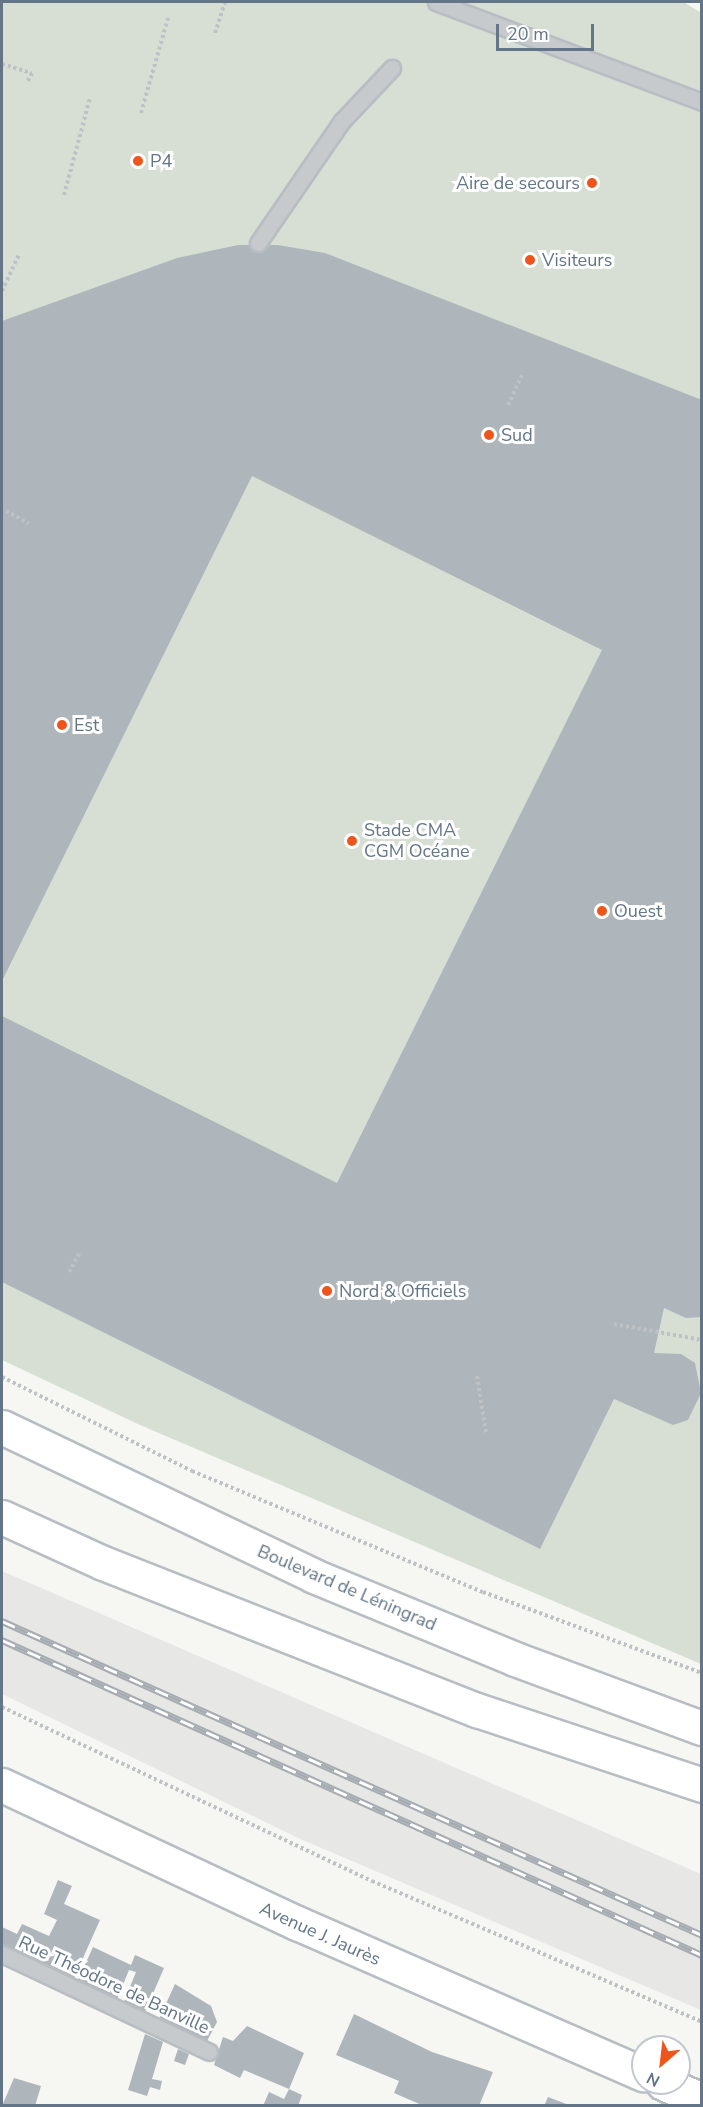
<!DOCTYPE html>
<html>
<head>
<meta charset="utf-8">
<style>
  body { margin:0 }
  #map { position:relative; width:703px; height:2107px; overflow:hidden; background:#f6f7f3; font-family:"Nunito Sans",sans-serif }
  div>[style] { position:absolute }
  .built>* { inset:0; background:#e7e8e6 }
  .green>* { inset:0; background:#d7dfd4 }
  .building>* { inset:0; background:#aeb5bb }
  .path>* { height:4px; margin-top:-2px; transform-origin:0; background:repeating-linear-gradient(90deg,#bfc2c4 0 3px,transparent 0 6px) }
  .roads { filter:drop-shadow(2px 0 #b8bdc2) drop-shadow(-2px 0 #b8bdc2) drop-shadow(0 2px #b8bdc2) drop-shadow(0 -2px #b8bdc2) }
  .lane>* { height:15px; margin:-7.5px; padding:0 7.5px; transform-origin:7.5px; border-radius:7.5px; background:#c6cacd }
  .secondary>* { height:33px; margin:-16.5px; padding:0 16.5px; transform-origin:16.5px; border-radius:16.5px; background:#fff }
  .primary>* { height:33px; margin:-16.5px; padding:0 16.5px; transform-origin:16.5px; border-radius:16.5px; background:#fff }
  .rail>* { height:7px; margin-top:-3.5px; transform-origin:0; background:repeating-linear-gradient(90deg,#fff 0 14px,#a6acb2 0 28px); box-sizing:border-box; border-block:2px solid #a6acb2 }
  .dots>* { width:16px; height:16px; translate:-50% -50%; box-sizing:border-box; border:3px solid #fff; border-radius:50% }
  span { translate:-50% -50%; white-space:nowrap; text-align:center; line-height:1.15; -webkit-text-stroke:6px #fff; paint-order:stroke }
  .poi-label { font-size:18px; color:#637586 }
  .left { translate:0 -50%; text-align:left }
  .right { translate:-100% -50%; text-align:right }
  .street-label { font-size:18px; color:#637586 }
  .frame { position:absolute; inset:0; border:3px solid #637586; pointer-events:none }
  .north { position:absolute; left:631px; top:2035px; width:60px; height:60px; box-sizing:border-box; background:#fff; border:2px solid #c1c8cf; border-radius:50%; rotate:208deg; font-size:16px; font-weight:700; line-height:24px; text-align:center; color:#637586 }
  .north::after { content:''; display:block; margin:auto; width:21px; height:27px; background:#ef551b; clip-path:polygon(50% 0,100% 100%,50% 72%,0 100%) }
  .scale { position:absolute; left:496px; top:24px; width:98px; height:27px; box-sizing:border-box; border:3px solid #637586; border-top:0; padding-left:8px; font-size:18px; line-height:21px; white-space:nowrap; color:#637586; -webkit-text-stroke:4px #fff; paint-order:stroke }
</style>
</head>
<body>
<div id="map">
  <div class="built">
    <i style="clip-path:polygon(2px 1571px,701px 1874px,701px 2010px,298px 1838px,2px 1694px)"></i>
  </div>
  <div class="green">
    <i style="clip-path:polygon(2px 2px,683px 2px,702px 13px,701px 1664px,140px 1425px,2px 1360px)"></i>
  </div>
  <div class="building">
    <i style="clip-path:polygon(238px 245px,278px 245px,325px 253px,702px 400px,702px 1317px,686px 1318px,664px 1308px,654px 1353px,681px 1354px,695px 1363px,701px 1393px,688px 1420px,673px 1425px,614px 1399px,540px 1549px,2px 1282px,2px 1016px,337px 1183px,602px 650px,252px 476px,2px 981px,2px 321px,177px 258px)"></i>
    <i style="clip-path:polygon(58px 1880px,72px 1886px,64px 1904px,100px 1920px,74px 1978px,2px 1944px,2px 1927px,17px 1934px,22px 1924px,49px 1936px,57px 1920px,44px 1914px)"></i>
    <i style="clip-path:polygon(93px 1947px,131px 1965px,135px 1955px,164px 1968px,145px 2012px,124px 2002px,136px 1972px,129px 1970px,117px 1999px,78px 1980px)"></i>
    <i style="clip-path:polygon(175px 1984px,211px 2006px,217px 2022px,207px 2041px,159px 2019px)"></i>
    <i style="clip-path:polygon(354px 2014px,432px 2052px,493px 2072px,479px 2106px,424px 2106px,394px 2093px,399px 2081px,336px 2055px)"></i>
    <i style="clip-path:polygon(247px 2026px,304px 2053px,289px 2089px,244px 2070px,240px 2078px,214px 2065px,223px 2037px,233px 2041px)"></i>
    <i style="clip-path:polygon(145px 2034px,163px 2042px,152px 2079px,162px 2081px,160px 2090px,150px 2087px,147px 2096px,128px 2090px)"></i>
    <i style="clip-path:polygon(178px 2049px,189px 2054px,185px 2065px,174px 2061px)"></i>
    <i style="clip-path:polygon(14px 2078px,41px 2086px,35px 2106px,2px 2106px)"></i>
    <i style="clip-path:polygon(289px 2089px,302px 2095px,298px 2106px,263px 2106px,269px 2092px,284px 2099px)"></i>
    <i style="clip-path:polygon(548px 2097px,569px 2105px,569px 2106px,544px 2106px)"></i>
  </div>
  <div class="path">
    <i style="left:215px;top:33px;width:33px;rotate:-72deg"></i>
    <i style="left:2px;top:64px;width:31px;rotate:17deg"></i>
    <i style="left:32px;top:73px;width:9px;rotate:117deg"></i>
    <i style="left:141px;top:113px;width:99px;rotate:-74.1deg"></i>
    <i style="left:64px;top:195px;width:100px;rotate:-75deg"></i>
    <i style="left:2px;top:291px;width:40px;rotate:-65deg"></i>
    <i style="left:508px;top:405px;width:33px;rotate:-65deg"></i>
    <i style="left:6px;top:511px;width:26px;rotate:29deg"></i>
    <i style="left:69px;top:1272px;width:21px;rotate:-61deg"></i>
    <i style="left:614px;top:1324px;width:89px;rotate:10.3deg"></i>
    <i style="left:477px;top:1376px;width:58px;rotate:81deg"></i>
    <i style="left:2px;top:1377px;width:212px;rotate:26.3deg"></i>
    <i style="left:192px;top:1471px;width:315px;rotate:22.6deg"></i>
    <i style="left:483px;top:1592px;width:233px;rotate:20.3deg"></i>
    <i style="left:2px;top:1707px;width:409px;rotate:25.2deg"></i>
    <i style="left:372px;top:1881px;width:359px;rotate:23.1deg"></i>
  </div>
  <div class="roads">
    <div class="lane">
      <i style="left:436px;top:2px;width:284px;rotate:20.6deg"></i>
      <i style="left:258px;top:243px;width:148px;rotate:-55.5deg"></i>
      <i style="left:342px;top:121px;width:73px;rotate:-46.7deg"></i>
      <i style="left:2px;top:1954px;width:229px;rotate:25.3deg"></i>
    </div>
    <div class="secondary">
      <i style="left:2px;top:1785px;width:326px;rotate:25.1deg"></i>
      <i style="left:297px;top:1923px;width:378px;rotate:23.6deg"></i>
      <i style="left:663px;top:2083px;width:43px;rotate:23.6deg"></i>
    </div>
    <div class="primary">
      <i style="left:2px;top:1427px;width:346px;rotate:25.5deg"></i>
      <i style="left:314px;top:1576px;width:217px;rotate:22.4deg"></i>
      <i style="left:515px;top:1659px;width:199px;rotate:20.3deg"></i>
      <i style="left:2px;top:1517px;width:111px;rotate:24.5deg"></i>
      <i style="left:103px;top:1563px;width:402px;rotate:21.5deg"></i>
      <i style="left:477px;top:1710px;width:237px;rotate:18.4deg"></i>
    </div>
  </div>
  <div class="rail">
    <i style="left:2px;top:1621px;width:767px;rotate:24.16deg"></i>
    <i style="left:2px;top:1640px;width:768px;rotate:24.23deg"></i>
  </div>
  <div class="dots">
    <i style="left:138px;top:161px;background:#ef551b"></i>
    <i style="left:592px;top:183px;background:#ef551b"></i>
    <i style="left:530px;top:260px;background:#ef551b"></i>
    <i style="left:489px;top:435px;background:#ef551b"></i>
    <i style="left:62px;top:725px;background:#ef551b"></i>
    <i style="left:352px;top:841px;background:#ef551b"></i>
    <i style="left:602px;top:911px;background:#ef551b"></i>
    <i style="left:327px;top:1291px;background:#ef551b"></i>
  </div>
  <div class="poi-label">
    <span class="left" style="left:150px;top:161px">P4</span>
    <span class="right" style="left:580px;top:183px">Aire de secours</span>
    <span class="left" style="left:542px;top:260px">Visiteurs</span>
    <span class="left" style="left:501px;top:435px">Sud</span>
    <span class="left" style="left:74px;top:725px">Est</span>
    <span class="left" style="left:364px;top:841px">Stade CMA<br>CGM Océane</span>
    <span class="left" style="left:614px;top:911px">Ouest</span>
    <span class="left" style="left:339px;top:1291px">Nord &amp; Officiels</span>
  </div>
  <div class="street-label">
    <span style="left:347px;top:1588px;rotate:23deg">Boulevard de Léningrad</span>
    <span style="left:320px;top:1934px;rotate:24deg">Avenue J. Jaurès</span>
    <span style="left:114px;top:1985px;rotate:25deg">Rue Théodore de Banville</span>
  </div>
  <div class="frame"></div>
  <div class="north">N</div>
  <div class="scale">20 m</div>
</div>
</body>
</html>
